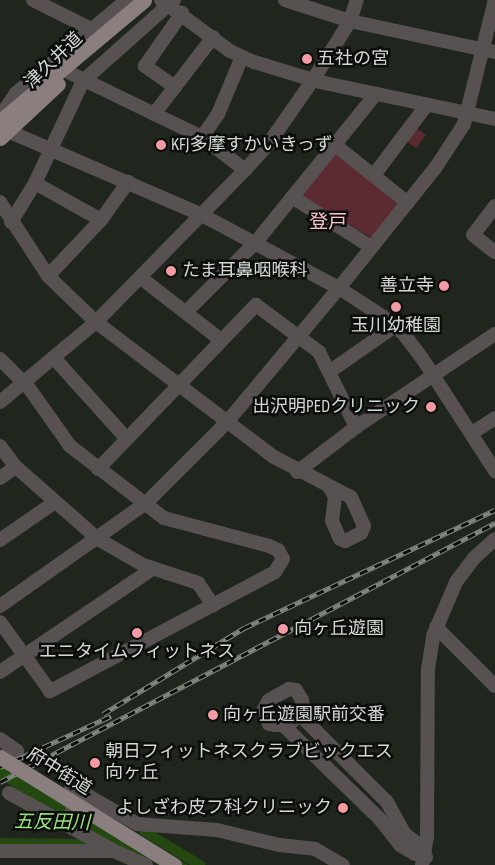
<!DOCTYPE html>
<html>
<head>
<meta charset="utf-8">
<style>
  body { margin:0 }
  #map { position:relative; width:495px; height:865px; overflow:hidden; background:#20261e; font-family:"Sofia Sans Condensed","Noto Sans JP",sans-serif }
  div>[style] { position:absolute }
  .green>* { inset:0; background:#5c2a32 }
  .round { border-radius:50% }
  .water>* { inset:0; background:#234810 }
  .canal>* { height:10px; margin:-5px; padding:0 5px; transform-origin:5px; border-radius:5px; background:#234810 }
  .minor>* { height:14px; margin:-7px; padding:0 7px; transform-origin:7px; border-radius:7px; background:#575152 }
  .major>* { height:15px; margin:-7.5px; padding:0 7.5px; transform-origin:7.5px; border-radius:7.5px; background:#8a7e7f }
  .rail>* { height:4.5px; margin-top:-2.25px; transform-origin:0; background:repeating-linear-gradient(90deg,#0b0e0a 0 8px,#81867f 0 16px); box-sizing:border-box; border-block:1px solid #81867f }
  .major-bridge>* { height:15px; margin:-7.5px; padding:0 7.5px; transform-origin:7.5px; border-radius:7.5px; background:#8a7e7f }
  .dots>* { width:14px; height:14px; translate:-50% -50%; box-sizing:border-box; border:2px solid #0b0e0a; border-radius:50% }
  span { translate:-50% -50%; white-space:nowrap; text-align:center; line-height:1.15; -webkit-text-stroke:5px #0b0e0a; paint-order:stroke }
  .poi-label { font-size:18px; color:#d5d9d4 }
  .left { translate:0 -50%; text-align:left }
  .right { translate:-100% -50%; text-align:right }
  .street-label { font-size:18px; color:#d5d9d4 }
  .neighbourhood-label { font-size:19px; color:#f7c3c8 }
  .water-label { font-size:19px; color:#9ce17f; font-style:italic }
</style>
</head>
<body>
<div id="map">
  <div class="green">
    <i style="clip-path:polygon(415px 127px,426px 135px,416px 148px,405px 140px)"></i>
    <i style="clip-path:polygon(335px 153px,399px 203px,372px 238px,300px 195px)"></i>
    <i class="round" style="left:276px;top:704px;width:16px;height:16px"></i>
  </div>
  <div class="water">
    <i style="clip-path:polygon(0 765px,145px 840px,188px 865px,159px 865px,138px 854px,0 848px,0 838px,80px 839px,54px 811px,0 779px)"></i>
  </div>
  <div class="canal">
    <i style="left:144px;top:831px;width:66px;rotate:31.3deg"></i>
  </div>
  <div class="minor">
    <i style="left:33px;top:0;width:65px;rotate:26.6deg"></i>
    <i style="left:161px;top:0;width:86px;rotate:36.5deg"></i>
    <i style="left:230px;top:51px;width:26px;rotate:25deg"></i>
    <i style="left:254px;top:62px;width:69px;rotate:16.9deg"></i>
    <i style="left:320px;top:82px;width:179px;rotate:11.9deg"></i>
    <i style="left:285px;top:0;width:68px;rotate:17.9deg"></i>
    <i style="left:350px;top:21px;width:148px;rotate:12.1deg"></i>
    <i style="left:70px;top:73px;width:147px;rotate:25.9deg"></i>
    <i style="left:202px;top:137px;width:54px;rotate:37.5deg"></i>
    <i style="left:175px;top:87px;width:37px;rotate:-145deg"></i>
    <i style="left:145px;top:66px;width:65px;rotate:-55.1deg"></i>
    <i style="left:7px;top:114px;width:6px;rotate:-99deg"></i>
    <i style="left:6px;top:108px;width:18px;rotate:-56deg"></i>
    <i style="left:16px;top:93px;width:145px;rotate:-40deg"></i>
    <i style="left:154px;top:114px;width:97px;rotate:-52.5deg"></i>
    <i style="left:8px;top:131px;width:211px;rotate:23.4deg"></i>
    <i style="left:202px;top:215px;width:155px;rotate:28.1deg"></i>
    <i style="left:339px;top:288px;width:51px;rotate:33.1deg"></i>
    <i style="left:382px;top:316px;width:27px;rotate:39deg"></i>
    <i style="left:403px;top:333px;width:31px;rotate:53deg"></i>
    <i style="left:422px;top:358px;width:135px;rotate:57.1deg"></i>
    <i style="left:202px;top:137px;width:28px;rotate:-55deg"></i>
    <i style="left:218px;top:114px;width:62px;rotate:-67.2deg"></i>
    <i style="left:335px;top:145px;width:93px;rotate:38.5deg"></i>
    <i style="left:374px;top:175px;width:86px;rotate:-53deg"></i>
    <i style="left:35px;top:183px;width:76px;rotate:29.3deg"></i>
    <i style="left:292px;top:197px;width:93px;rotate:32.3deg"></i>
    <i style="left:0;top:202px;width:88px;rotate:57deg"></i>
    <i style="left:48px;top:276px;width:66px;rotate:43.8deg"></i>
    <i style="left:96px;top:322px;width:223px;rotate:37.2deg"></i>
    <i style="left:274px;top:457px;width:87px;rotate:27.5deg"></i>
    <i style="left:351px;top:497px;width:32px;rotate:66deg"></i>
    <i style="left:364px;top:526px;width:8px;rotate:113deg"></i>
    <i style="left:361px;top:533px;width:18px;rotate:153deg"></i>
    <i style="left:345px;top:541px;width:5px;rotate:-158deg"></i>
    <i style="left:340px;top:539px;width:20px;rotate:-114deg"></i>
    <i style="left:332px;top:521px;width:24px;rotate:-83deg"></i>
    <i style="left:335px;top:497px;width:12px;rotate:-121deg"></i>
    <i style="left:495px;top:206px;width:36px;rotate:127deg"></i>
    <i style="left:473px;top:235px;width:28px;rotate:38deg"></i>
    <i style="left:11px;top:222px;width:46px;rotate:-58.4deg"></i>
    <i style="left:35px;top:183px;width:113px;rotate:-64.8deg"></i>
    <i style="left:83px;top:81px;width:122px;rotate:-41.7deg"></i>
    <i style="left:48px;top:276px;width:77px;rotate:-46.6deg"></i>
    <i style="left:101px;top:220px;width:47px;rotate:-54.6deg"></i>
    <i style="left:141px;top:278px;width:101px;rotate:37.8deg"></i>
    <i style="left:186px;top:312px;width:99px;rotate:-45deg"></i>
    <i style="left:256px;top:242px;width:191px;rotate:-51deg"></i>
    <i style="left:54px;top:358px;width:109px;rotate:48deg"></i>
    <i style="left:0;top:359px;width:41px;rotate:45deg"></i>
    <i style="left:29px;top:388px;width:71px;rotate:54.7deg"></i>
    <i style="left:70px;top:446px;width:118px;rotate:37.5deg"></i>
    <i style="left:164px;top:518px;width:109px;rotate:14.9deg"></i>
    <i style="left:269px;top:546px;width:10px;rotate:24deg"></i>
    <i style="left:278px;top:550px;width:10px;rotate:61deg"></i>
    <i style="left:283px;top:559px;width:15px;rotate:122deg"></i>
    <i style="left:275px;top:572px;width:255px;rotate:152.1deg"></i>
    <i style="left:50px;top:691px;width:85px;rotate:-125.9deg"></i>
    <i style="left:329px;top:372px;width:80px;rotate:-34.9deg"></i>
    <i style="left:0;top:402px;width:125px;rotate:-39.8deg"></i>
    <i style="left:96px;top:322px;width:213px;rotate:-45.6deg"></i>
    <i style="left:245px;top:170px;width:36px;rotate:-48deg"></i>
    <i style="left:269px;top:143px;width:77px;rotate:-55.1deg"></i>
    <i style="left:313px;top:80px;width:70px;rotate:-57.9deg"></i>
    <i style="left:350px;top:21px;width:22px;rotate:-72deg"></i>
    <i style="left:472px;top:433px;width:27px;rotate:-33deg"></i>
    <i style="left:0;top:446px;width:26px;rotate:53deg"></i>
    <i style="left:16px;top:467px;width:109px;rotate:41.3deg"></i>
    <i style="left:98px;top:539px;width:52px;rotate:30deg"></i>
    <i style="left:143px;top:565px;width:58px;rotate:18.1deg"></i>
    <i style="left:198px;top:583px;width:27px;rotate:56deg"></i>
    <i style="left:98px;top:469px;width:228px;rotate:-46.1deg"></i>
    <i style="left:256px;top:305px;width:79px;rotate:36.7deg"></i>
    <i style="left:319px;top:352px;width:84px;rotate:63.7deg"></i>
    <i style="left:297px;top:472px;width:74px;rotate:-37.3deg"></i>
    <i style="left:356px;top:427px;width:167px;rotate:-33.8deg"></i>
    <i style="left:0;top:478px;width:19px;rotate:-35deg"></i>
    <i style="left:0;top:540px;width:67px;rotate:-34.6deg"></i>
    <i style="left:0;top:606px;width:179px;rotate:-35.2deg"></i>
    <i style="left:146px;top:503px;width:115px;rotate:-45deg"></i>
    <i style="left:227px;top:422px;width:175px;rotate:-50.1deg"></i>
    <i style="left:339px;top:288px;width:155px;rotate:-51.3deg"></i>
    <i style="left:436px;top:167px;width:51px;rotate:-56.9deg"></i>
    <i style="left:464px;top:124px;width:128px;rotate:-76deg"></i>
    <i style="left:436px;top:627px;width:83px;rotate:45deg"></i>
    <i style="left:0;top:672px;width:184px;rotate:-34.1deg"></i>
    <i style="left:302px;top:711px;width:19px;rotate:133deg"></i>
    <i style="left:289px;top:725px;width:13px;rotate:180deg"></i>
    <i style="left:276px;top:725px;width:7px;rotate:-172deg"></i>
    <i style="left:269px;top:724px;width:16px;rotate:-108deg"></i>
    <i style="left:264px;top:709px;width:10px;rotate:-61deg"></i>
    <i style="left:269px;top:700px;width:23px;rotate:-29deg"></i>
    <i style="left:289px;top:689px;width:7px;rotate:8deg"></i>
    <i style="left:296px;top:690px;width:12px;rotate:59deg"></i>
    <i style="left:302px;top:700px;width:20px;rotate:81deg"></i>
    <i style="left:305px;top:720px;width:116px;rotate:45deg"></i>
    <i style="left:387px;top:802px;width:37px;rotate:61deg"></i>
    <i style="left:405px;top:834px;width:18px;rotate:38deg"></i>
    <i style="left:419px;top:845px;width:14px;rotate:60deg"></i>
    <i style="left:284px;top:726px;width:132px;rotate:44.1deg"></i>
    <i style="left:379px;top:818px;width:34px;rotate:52deg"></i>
    <i style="left:400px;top:845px;width:17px;rotate:31deg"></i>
    <i style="left:415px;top:854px;width:10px"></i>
    <i style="left:0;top:739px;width:21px;rotate:35deg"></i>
    <i style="left:17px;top:751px;width:18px;rotate:158deg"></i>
    <i style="left:71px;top:786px;width:76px;rotate:29.9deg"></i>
    <i style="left:137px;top:824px;width:80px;rotate:4.3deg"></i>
    <i style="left:217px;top:830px;width:64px;rotate:13.6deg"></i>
    <i style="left:279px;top:845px;width:36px;rotate:6deg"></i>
    <i style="left:315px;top:849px;width:32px;rotate:30deg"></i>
    <i style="left:9px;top:793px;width:120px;rotate:28.9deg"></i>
    <i style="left:114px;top:851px;width:35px;rotate:24deg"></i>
    <i style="left:68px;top:825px;width:34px;rotate:-75deg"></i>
    <i style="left:0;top:851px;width:113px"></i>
    <i style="left:422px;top:865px;width:29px;rotate:-80deg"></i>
    <i style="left:427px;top:836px;width:167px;rotate:-89.7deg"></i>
    <i style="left:428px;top:669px;width:33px;rotate:-81deg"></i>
    <i style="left:433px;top:636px;width:59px;rotate:-66.9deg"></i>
    <i style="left:456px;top:582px;width:30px;rotate:-53deg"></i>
    <i style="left:474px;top:558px;width:28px;rotate:-42deg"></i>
  </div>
  <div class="major">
    <i style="left:0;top:121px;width:188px;rotate:-40deg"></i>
    <i style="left:0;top:138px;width:79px;rotate:-43deg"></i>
  </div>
  <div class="rail">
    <i style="left:103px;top:714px;width:165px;rotate:-31.4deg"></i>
    <i style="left:244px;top:628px;width:277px;rotate:-25.2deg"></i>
    <i style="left:0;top:767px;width:122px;rotate:-24.7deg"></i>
    <i style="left:0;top:782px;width:559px;rotate:-27.62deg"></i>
  </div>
  <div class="major-bridge">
    <i style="left:0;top:757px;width:205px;rotate:31.8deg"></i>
  </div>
  <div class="dots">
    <i style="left:307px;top:59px;background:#f49aa5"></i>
    <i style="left:161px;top:145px;background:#f49aa5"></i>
    <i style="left:171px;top:271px;background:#f49aa5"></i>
    <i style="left:444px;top:286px;background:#f49aa5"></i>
    <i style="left:396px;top:307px;background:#f49aa5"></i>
    <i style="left:431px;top:407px;background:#f49aa5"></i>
    <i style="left:283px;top:629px;background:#f49aa5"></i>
    <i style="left:137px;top:633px;background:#f49aa5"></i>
    <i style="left:213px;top:715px;background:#f49aa5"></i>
    <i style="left:95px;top:763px;background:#f49aa5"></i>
    <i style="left:343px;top:808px;background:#f49aa5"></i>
  </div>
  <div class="poi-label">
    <span class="left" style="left:317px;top:59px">五社の宮</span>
    <span class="left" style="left:171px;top:145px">KFJ多摩すかいきっず</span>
    <span class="left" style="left:182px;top:271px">たま耳鼻咽喉科</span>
    <span class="right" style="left:434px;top:286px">善立寺</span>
    <span style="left:396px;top:326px">玉川幼稚園</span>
    <span class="right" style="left:420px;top:407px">出沢明PEDクリニック</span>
    <span class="left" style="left:294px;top:629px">向ヶ丘遊園</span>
    <span style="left:137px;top:652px">エニタイムフィットネス</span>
    <span class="left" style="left:223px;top:715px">向ヶ丘遊園駅前交番</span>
    <span class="left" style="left:105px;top:763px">朝日フィットネスクラブビックエス<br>向ヶ丘</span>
    <span class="right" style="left:332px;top:808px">よしざわ皮フ科クリニック</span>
  </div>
  <div class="street-label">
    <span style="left:54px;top:61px;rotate:-44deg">津久井道</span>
    <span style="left:59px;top:772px;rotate:32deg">府中街道</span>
  </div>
  <div class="neighbourhood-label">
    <span style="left:328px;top:223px">登戸</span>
  </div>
  <div class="water-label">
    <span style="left:52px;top:823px;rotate:1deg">五反田川</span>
  </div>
</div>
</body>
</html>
